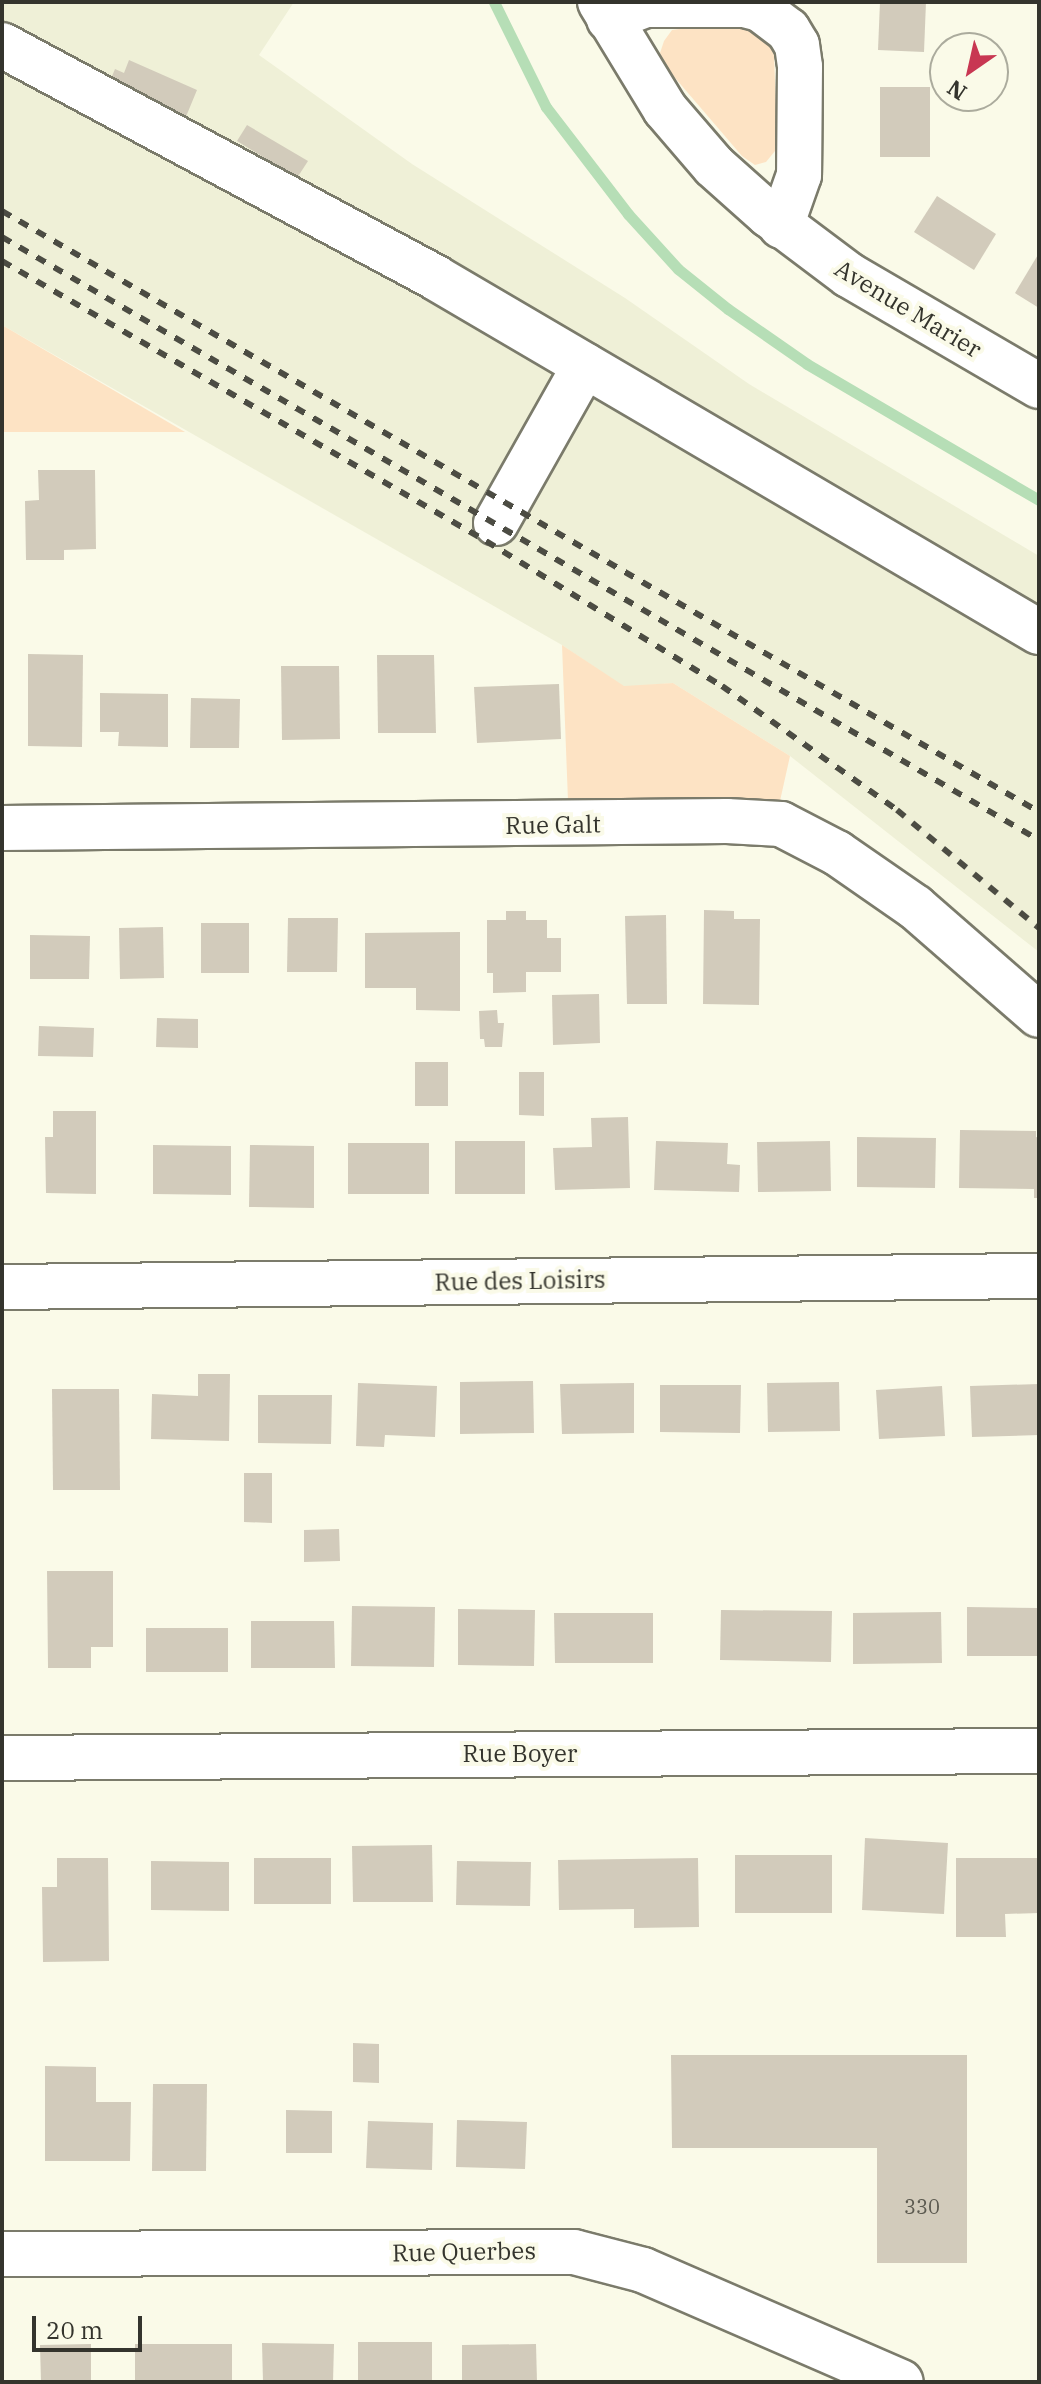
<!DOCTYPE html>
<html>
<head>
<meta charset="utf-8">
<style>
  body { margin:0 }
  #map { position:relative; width:1041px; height:2384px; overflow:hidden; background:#fafae8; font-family:"IBM Plex Serif",serif }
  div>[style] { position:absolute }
  .built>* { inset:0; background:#eff0d7 }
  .green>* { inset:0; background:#fde3c4 }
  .stream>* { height:11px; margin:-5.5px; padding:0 5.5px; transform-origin:5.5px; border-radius:5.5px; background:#b6deb6 }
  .building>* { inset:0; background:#d2cbbb }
  .roads { filter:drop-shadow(2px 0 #7b7b6b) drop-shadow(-2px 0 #7b7b6b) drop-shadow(0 2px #7b7b6b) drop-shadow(0 -2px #7b7b6b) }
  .minor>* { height:44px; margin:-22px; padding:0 22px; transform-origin:22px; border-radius:22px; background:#fff }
  .rail>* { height:6px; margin-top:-3px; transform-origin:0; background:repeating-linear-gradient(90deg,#4c4c43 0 10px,transparent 0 20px) }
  span { translate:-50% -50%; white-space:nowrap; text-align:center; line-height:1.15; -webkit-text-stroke:8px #fafae8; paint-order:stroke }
  .number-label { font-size:20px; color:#5c5a50 }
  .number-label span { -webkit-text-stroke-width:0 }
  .street-label { font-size:24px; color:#34342d }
  .frame { position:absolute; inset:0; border:4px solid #34342d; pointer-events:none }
  .north { position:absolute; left:929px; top:32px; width:80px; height:80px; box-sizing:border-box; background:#fafae8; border:2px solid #abab9d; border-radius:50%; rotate:214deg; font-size:22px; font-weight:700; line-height:32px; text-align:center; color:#34342d }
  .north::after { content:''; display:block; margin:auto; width:28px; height:36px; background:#c83752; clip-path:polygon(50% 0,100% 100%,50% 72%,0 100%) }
  .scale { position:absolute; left:32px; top:2316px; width:110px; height:36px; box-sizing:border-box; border:4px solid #34342d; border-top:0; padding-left:10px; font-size:24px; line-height:28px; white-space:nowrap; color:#34342d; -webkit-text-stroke:6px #fafae8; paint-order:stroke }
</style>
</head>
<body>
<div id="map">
  <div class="built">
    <i style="clip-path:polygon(2px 2px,294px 2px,259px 55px,412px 164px,625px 298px,749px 384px,1039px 556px,1039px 952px,790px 756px,673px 683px,624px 687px,562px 645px,2px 325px)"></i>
  </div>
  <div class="green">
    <i style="clip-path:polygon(686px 28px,745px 29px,769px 43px,774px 55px,777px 136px,775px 151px,766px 162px,755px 165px,742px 156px,664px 65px,660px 53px,664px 41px,672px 30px)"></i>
    <i style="clip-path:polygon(2px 325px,185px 432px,2px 432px)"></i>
    <i style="clip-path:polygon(562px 645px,624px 686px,673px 683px,790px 756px,780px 801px,568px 801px)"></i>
  </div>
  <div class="stream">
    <i style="left:494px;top:2px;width:117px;rotate:63.7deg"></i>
    <i style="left:546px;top:107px;width:135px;rotate:52.5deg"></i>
    <i style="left:628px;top:214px;width:74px;rotate:47.7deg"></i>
    <i style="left:678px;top:269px;width:64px;rotate:38.7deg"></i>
    <i style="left:728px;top:309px;width:96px;rotate:34.8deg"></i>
    <i style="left:807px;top:364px;width:269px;rotate:30.4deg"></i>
  </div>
  <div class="building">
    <i style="clip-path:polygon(880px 2px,926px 2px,924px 52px,878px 50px)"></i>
    <i style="clip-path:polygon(129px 60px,197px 90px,185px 119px,108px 86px,115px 69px,124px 73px)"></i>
    <i style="clip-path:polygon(880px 87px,930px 87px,930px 157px,880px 157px)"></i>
    <i style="clip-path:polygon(247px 125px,308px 161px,297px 178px,237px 141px)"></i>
    <i style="clip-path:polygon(937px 196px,996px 234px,974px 270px,914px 232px)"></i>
    <i style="clip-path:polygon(1039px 253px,1039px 308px,1015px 293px)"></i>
    <i style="clip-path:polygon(38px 470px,95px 470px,96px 549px,64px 550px,64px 560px,26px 560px,25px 501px,39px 500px)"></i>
    <i style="clip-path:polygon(28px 654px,83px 655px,82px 747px,28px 746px)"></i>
    <i style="clip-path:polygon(377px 655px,434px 655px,436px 733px,378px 733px)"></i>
    <i style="clip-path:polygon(281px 666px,339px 666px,340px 739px,282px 740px)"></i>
    <i style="clip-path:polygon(559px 684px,561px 739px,477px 743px,474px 687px)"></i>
    <i style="clip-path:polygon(100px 693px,168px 694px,168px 747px,118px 746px,119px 732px,100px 732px)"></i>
    <i style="clip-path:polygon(191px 698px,240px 699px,239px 748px,190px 748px)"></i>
    <i style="clip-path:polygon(704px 910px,734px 911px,734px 919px,760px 919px,759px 1005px,703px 1004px)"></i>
    <i style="clip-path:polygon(506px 911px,526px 911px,526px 920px,547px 920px,547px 938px,561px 938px,561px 972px,526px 972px,526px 992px,493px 993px,493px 973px,487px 973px,487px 920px,506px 920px)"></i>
    <i style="clip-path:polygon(666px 915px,667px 1004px,627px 1004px,625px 916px)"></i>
    <i style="clip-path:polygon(288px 918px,338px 918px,337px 972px,287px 972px)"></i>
    <i style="clip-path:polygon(201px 923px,249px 923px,249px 973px,201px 973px)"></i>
    <i style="clip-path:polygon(163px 927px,164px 978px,120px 979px,119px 928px)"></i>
    <i style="clip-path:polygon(460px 932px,460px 1011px,416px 1010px,416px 988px,365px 988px,365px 933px)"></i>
    <i style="clip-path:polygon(30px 935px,90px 936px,89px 979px,30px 979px)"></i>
    <i style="clip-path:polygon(599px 994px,600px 1043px,553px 1045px,552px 995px)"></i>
    <i style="clip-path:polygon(497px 1010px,498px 1023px,504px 1023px,502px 1047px,485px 1047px,484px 1039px,480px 1039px,479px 1011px)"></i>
    <i style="clip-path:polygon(157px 1018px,198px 1019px,198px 1048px,156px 1047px)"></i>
    <i style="clip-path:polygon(39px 1026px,94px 1028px,93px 1057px,38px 1056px)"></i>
    <i style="clip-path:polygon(415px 1062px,448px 1062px,448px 1106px,415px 1106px)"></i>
    <i style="clip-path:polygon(519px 1072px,544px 1072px,544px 1116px,519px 1115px)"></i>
    <i style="clip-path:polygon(53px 1111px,96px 1111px,96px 1194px,46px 1193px,45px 1137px,53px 1137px)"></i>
    <i style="clip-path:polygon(628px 1117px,630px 1188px,555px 1190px,553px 1148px,592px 1147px,591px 1118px)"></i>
    <i style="clip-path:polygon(960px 1130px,1036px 1131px,1036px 1137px,1039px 1138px,1039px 1198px,1034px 1198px,1034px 1189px,959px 1188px)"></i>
    <i style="clip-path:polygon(857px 1137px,936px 1138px,935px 1188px,857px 1187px)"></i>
    <i style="clip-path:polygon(455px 1141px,525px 1141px,525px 1194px,455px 1194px)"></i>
    <i style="clip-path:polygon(656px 1141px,728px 1143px,727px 1164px,740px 1165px,739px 1192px,654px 1190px)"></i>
    <i style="clip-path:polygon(830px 1141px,831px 1191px,758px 1192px,757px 1142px)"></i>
    <i style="clip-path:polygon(348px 1143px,429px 1143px,429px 1194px,348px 1194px)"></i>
    <i style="clip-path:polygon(153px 1145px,231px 1146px,231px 1195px,153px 1194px)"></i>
    <i style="clip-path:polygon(250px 1145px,314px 1146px,314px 1208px,249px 1207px)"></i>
    <i style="clip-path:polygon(198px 1374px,230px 1374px,229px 1441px,151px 1439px,152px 1394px,198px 1396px)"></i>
    <i style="clip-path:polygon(533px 1381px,534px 1433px,460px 1434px,460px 1382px)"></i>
    <i style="clip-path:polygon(839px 1382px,840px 1431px,768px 1432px,767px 1383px)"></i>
    <i style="clip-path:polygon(358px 1383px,437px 1386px,435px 1437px,385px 1435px,384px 1447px,356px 1446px)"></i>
    <i style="clip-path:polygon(634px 1383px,634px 1433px,562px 1434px,560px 1384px)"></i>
    <i style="clip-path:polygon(1039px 1384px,1039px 1435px,972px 1437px,970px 1386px)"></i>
    <i style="clip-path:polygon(660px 1385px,741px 1385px,740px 1433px,660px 1432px)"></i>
    <i style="clip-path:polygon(942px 1386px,945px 1436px,879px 1439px,876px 1390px)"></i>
    <i style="clip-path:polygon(52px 1389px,119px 1389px,120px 1490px,53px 1490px)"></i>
    <i style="clip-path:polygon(258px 1395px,332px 1395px,331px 1444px,258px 1443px)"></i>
    <i style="clip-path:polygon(244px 1473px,272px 1473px,272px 1523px,244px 1522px)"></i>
    <i style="clip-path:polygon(339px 1529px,340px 1561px,304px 1562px,304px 1530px)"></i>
    <i style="clip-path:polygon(47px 1571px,113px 1571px,113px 1647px,91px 1647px,91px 1668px,48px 1668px)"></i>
    <i style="clip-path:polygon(352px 1606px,435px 1607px,434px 1667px,351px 1666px)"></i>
    <i style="clip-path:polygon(967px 1607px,1039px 1608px,1039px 1656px,967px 1656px)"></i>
    <i style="clip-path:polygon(458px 1609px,535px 1610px,534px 1666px,458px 1665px)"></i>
    <i style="clip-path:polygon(721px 1610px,832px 1611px,831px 1662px,720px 1660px)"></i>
    <i style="clip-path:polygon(941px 1612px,942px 1663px,853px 1664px,853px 1613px)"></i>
    <i style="clip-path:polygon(554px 1613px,653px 1613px,653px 1663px,555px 1663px)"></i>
    <i style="clip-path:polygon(251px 1621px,334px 1621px,335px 1668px,251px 1668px)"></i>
    <i style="clip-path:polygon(146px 1628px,228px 1628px,228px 1672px,146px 1672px)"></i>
    <i style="clip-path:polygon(865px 1838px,948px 1843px,944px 1914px,862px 1910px)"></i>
    <i style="clip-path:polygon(432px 1845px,433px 1902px,353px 1902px,352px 1846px)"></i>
    <i style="clip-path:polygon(735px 1855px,832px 1855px,832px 1913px,735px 1913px)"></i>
    <i style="clip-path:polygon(57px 1858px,108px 1858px,109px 1961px,43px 1962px,42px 1887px,57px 1887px)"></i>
    <i style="clip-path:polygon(254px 1858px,331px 1858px,331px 1904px,254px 1904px)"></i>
    <i style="clip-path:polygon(698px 1858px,699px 1927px,634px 1928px,634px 1909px,559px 1910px,558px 1860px)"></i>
    <i style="clip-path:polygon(956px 1858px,1039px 1858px,1039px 1913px,1005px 1914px,1006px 1937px,956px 1937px)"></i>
    <i style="clip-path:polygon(151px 1861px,229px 1862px,229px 1911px,151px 1910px)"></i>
    <i style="clip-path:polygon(457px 1861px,531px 1862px,530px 1906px,456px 1905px)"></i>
    <i style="clip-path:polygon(353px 2043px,379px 2044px,379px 2083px,353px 2082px)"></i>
    <i style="clip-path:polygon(671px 2055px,967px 2055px,967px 2263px,877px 2263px,877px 2148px,672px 2148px)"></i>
    <i style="clip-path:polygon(45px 2066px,96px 2067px,96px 2102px,131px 2102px,130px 2161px,45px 2161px)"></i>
    <i style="clip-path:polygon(153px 2084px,207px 2084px,206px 2171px,152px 2171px)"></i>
    <i style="clip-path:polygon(286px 2110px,332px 2111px,332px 2153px,286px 2153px)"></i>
    <i style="clip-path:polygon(457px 2120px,527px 2122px,525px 2169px,456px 2167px)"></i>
    <i style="clip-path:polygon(368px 2121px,433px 2123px,432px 2170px,366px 2168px)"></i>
    <i style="clip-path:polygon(358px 2342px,432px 2342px,432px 2382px,358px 2382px)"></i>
    <i style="clip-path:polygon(262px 2343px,334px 2344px,333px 2382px,263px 2382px)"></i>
    <i style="clip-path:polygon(91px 2344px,91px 2382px,41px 2382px,40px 2345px)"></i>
    <i style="clip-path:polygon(135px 2344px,232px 2344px,232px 2382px,135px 2382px)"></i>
    <i style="clip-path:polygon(536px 2344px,537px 2382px,462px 2382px,462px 2345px)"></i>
  </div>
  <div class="roads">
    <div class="minor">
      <i style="left:600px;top:2px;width:125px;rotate:58.7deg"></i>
      <i style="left:665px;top:109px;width:75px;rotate:49.3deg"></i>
      <i style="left:714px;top:166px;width:74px;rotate:41.7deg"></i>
      <i style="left:769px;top:215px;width:100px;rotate:36.9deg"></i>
      <i style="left:849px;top:275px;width:220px;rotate:30.3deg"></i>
      <i style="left:609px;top:19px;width:40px;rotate:-21deg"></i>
      <i style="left:646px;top:5px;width:98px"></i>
      <i style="left:744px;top:5px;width:16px;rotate:14deg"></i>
      <i style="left:760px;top:9px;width:35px;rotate:37deg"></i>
      <i style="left:788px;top:30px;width:17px;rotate:59deg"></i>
      <i style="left:797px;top:45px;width:22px;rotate:82deg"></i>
      <i style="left:800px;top:67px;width:108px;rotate:90.5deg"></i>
      <i style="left:799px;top:175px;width:54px;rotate:109.4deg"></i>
      <i style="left:2px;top:45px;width:493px;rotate:28.2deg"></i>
      <i style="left:436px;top:278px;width:699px;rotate:30.42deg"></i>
      <i style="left:496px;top:523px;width:181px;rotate:-60.6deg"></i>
      <i style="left:2px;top:828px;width:725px;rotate:-0.55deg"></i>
      <i style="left:727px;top:821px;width:54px;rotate:3.2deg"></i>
      <i style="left:781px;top:824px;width:63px;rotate:27.4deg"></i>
      <i style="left:837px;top:853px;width:95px;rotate:34.7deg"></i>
      <i style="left:915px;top:907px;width:164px;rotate:41.1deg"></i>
      <i style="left:2px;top:1287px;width:1037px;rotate:-0.61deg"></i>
      <i style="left:2px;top:1758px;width:1037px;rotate:-0.39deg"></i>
      <i style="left:2px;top:2254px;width:572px;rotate:-0.2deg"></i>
      <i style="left:574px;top:2252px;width:71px;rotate:14.6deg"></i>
      <i style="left:643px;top:2270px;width:281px;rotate:23.5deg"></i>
    </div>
  </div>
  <div class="rail">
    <i style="left:2px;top:211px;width:1199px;rotate:30.09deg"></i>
    <i style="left:2px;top:237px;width:1200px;rotate:30.18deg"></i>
    <i style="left:2px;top:261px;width:559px;rotate:30.05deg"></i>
    <i style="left:486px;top:541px;width:277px;rotate:31.6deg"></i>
    <i style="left:722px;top:686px;width:214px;rotate:35.3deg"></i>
    <i style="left:897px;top:810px;width:185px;rotate:39.7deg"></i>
  </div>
  <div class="number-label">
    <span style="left:922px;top:2206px">330</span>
  </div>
  <div class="street-label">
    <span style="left:908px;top:309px;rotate:31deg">Avenue Marier</span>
    <span style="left:553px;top:825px;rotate:-1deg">Rue Galt</span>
    <span style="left:520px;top:1281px;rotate:-1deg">Rue des Loisirs</span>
    <span style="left:520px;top:1754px">Rue Boyer</span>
    <span style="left:464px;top:2252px;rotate:-1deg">Rue Querbes</span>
  </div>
  <div class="frame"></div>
  <div class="north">N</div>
  <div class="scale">20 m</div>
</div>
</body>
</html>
